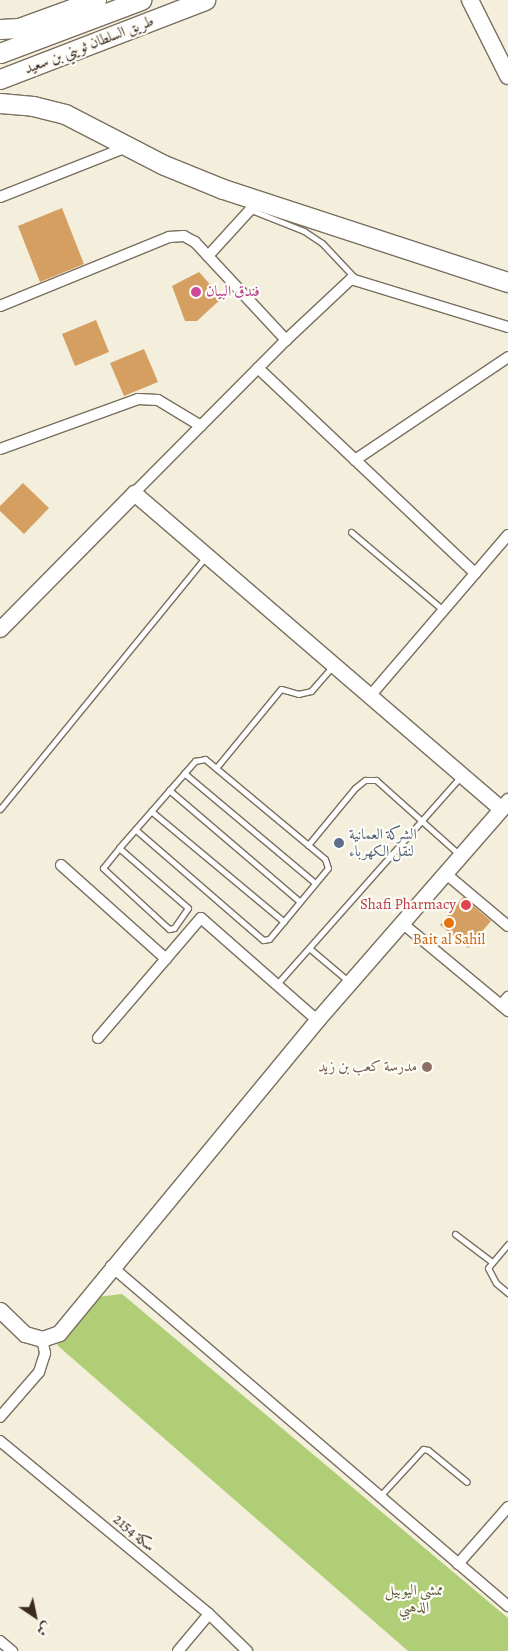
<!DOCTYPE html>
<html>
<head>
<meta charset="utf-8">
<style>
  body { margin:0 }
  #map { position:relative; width:508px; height:1651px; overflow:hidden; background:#f3efdc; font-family:Alegreya,Amiri,serif }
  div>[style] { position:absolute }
  .green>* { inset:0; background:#afce75 }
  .building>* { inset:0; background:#d59f61 }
  .roads { filter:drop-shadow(1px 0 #7b6f60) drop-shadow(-1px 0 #7b6f60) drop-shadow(0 1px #7b6f60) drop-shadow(0 -1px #7b6f60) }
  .lane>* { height:5px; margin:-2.5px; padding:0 2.5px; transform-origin:2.5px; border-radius:2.5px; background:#fff }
  .street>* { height:10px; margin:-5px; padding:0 5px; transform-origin:5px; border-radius:5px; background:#fff }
  .secondary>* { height:15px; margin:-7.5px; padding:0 7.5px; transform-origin:7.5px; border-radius:7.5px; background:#fff }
  .primary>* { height:16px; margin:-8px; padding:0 8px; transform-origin:8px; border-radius:8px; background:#fff }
  .highway>* { height:19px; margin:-9.5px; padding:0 9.5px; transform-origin:9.5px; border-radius:9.5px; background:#fff }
  .dots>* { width:14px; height:14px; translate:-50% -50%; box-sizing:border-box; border:2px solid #fdfcf7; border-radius:50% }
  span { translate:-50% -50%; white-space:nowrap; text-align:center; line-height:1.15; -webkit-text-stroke:4.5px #fdfcf7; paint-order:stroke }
  .street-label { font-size:15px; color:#3b2a1e }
  .hotel-label { font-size:15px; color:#b23c85 }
  .left { translate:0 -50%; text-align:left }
  .service-label { font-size:15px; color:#4e5e75 }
  .health-label { font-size:15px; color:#be3a42 }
  .right { translate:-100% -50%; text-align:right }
  .food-label { font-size:15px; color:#c56008 }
  .education-label { font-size:15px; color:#785e54 }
  .park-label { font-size:15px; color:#5e5b38 }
  .north { position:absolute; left:10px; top:1591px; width:50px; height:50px; -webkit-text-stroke:4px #fdfcf7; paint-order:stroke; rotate:146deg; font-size:14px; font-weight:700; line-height:20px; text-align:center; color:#3b2a1e }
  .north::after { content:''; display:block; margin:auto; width:18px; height:22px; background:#3b2a1e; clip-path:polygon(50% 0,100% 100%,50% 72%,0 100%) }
</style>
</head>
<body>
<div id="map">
  <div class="green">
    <i style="clip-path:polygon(122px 1294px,508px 1618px,508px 1651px,408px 1651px,57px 1345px,97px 1297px)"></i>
  </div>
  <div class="building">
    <i style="clip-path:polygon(62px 208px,84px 264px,40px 282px,18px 226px)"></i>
    <i style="clip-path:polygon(199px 272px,222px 298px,197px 321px,185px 321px,172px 286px)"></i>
    <i style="clip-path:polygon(96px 320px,109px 352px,75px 366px,62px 334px)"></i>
    <i style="clip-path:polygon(144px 349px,158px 382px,124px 396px,110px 363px)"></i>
    <i style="clip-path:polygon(23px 483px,49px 508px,24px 534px,0 511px,0 506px)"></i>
    <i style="clip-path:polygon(463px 897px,491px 921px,468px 948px,440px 925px)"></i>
  </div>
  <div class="roads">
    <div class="lane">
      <i style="left:251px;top:210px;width:57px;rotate:21.6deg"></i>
      <i style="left:304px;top:231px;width:22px;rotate:34deg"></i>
      <i style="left:322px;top:243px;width:48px;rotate:46.7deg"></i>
      <i style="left:351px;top:532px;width:121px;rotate:40.3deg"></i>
      <i style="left:216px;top:768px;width:102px;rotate:-50.6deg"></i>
      <i style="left:281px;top:689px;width:18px;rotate:16deg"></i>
      <i style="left:298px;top:694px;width:13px;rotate:-13deg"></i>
      <i style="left:311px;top:691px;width:33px;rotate:-49deg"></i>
      <i style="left:184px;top:773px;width:171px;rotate:40deg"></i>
      <i style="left:169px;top:790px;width:172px;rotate:40.5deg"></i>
      <i style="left:0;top:809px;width:324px;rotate:-50.8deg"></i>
      <i style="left:151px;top:811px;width:173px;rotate:39.8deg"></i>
      <i style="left:308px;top:845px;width:74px;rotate:-50.5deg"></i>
      <i style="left:355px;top:788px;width:13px;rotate:-39deg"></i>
      <i style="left:365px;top:780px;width:11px"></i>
      <i style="left:376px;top:780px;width:113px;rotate:41.8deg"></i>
      <i style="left:119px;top:848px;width:91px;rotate:41deg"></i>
      <i style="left:188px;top:908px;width:24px;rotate:125deg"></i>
      <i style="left:174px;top:928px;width:5px;rotate:169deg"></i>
      <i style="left:169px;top:929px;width:90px;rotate:-137.3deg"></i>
      <i style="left:103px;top:868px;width:26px;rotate:-51deg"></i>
      <i style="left:119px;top:848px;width:116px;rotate:-48.9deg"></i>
      <i style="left:195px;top:761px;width:10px;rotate:-11deg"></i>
      <i style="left:205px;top:759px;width:156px;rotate:39.8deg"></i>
      <i style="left:325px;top:859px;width:9px;rotate:72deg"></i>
      <i style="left:328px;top:868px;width:92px;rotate:129.7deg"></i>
      <i style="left:269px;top:939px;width:6px;rotate:171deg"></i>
      <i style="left:263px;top:940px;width:169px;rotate:-139.1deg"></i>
      <i style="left:309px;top:948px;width:51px;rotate:40.2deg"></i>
      <i style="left:277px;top:984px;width:276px;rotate:-48.5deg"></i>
      <i style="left:455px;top:1234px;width:46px;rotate:37.1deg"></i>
      <i style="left:508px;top:1244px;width:31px;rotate:130deg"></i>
      <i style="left:488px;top:1268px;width:17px;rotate:62deg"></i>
      <i style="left:496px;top:1283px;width:16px;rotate:40deg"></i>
      <i style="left:380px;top:1496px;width:64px;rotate:-47.5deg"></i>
      <i style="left:423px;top:1449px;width:5px;rotate:11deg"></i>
      <i style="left:428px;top:1450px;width:50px;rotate:39.4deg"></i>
    </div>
    <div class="street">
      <i style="left:0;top:197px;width:136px;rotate:-21.5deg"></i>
      <i style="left:208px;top:256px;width:74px;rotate:-47.7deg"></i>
      <i style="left:0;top:306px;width:183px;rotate:-22.2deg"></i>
      <i style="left:169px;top:237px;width:15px;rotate:-4deg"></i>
      <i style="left:184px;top:236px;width:13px;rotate:29deg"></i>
      <i style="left:195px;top:242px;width:134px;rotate:47.1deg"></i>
      <i style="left:258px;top:368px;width:299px;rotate:43.4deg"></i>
      <i style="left:0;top:449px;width:147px;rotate:-19.9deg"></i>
      <i style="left:138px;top:399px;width:20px;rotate:3deg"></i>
      <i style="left:158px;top:400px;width:50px;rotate:31.2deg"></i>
      <i style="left:355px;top:460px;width:184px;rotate:-33.9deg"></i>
      <i style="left:134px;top:493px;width:216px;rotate:-45.2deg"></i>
      <i style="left:286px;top:340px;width:89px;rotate:-43.2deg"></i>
      <i style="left:351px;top:279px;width:164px;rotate:17deg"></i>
      <i style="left:370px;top:696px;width:212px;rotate:-49.4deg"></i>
      <i style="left:61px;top:865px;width:141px;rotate:41.8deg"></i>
      <i style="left:445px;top:873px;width:82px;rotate:40.1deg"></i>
      <i style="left:402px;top:923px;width:138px;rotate:39.7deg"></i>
      <i style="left:501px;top:1005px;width:11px;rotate:-49deg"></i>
      <i style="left:98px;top:1038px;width:158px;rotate:-49.4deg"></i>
      <i style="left:201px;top:918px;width:154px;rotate:41.3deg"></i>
      <i style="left:111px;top:1266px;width:523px;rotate:40.58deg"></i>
      <i style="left:0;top:1417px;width:60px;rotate:-49.1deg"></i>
      <i style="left:39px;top:1372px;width:20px;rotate:-72deg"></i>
      <i style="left:45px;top:1353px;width:14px;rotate:-102deg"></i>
      <i style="left:0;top:1441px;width:271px;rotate:39.6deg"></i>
      <i style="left:209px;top:1614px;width:53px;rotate:44.2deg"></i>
      <i style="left:458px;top:1564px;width:76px;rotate:-48.7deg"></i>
      <i style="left:0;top:1641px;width:16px;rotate:40deg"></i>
      <i style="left:178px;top:1651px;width:48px;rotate:-50deg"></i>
    </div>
    <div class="secondary">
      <i style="left:0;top:629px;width:191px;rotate:-45.4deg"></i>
      <i style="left:134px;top:493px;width:484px;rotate:40.7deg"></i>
      <i style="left:0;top:1310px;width:35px;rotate:44deg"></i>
      <i style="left:25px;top:1334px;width:18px;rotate:16deg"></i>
      <i style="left:42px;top:1339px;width:18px;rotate:-19deg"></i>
      <i style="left:59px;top:1333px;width:406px;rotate:-50.5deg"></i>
      <i style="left:317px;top:1020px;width:291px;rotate:-48.9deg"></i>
    </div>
    <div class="primary">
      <i style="left:470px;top:0;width:85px;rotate:63.4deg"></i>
    </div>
    <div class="highway">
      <i style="left:0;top:29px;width:19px;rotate:-3deg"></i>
      <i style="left:19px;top:28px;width:82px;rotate:-20deg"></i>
      <i style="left:0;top:53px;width:151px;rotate:-20.6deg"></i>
      <i style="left:0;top:79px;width:220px;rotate:-21.1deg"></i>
      <i style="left:0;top:103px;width:33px;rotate:5deg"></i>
      <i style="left:33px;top:106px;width:33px;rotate:14deg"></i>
      <i style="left:65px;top:114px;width:111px;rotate:27.3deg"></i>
      <i style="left:164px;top:165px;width:64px;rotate:22.1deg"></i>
      <i style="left:223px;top:189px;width:300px;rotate:18.1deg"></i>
    </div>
  </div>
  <div class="dots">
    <i style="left:196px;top:292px;background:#d1479c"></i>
    <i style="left:339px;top:843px;background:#5c6f8a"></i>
    <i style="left:466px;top:905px;background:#e0444e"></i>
    <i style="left:449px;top:923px;background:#e8710a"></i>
    <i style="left:427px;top:1067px;background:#8d6e63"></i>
  </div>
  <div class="street-label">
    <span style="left:89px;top:45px;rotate:-21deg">طريق السلطان ثويني بن سعيد</span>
    <span style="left:134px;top:1533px;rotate:40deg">سكة 2154</span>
  </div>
  <div class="hotel-label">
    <span class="left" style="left:206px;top:292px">فندق البيان</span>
  </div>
  <div class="service-label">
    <span class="left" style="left:349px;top:843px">الشرکة العمانیة<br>لنقل الکهرباء</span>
  </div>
  <div class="health-label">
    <span class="right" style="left:456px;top:905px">Shafi Pharmacy</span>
  </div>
  <div class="food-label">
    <span style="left:449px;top:940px">Bait al Sahil</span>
  </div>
  <div class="education-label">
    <span class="right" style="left:417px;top:1067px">مدرسة كعب بن زيد</span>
  </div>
  <div class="park-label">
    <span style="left:414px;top:1599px">ممشى اليوبيل<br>الذهبي</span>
  </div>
  <div class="north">ش</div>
</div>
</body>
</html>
